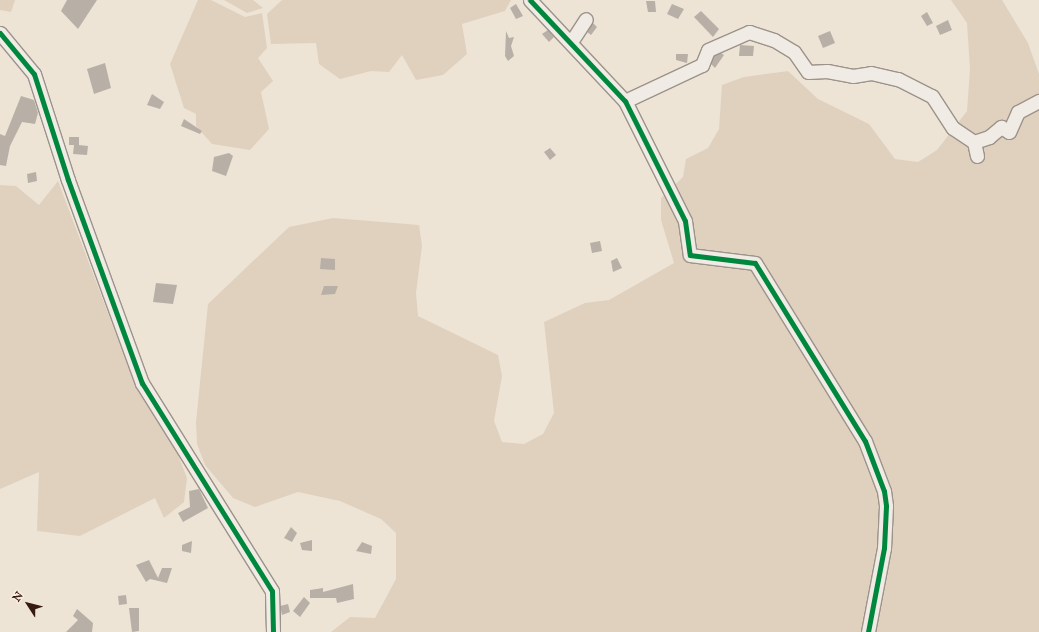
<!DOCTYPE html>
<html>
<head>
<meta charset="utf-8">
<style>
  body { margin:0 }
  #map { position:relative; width:1039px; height:632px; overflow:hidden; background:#ede4d6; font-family:"IM FELL Great Primer",serif }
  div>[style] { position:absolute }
  .green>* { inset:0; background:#e0d1bf }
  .building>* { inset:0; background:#b8b0a6 }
  .roads { filter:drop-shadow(1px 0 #9c938a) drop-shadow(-1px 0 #9c938a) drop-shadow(0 1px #9c938a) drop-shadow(0 -1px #9c938a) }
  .minor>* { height:13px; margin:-6.5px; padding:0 6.5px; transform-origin:6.5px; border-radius:6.5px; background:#f0ebe4 }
  .cycleway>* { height:5px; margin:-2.5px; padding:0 2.5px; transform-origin:2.5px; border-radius:2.5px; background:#00873e }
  span { translate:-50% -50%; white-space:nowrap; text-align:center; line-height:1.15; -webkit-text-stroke:3px #f9eede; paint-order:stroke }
  .north { position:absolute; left:8px; top:584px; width:40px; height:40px; -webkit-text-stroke:3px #f9eede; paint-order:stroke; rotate:306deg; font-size:11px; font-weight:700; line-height:16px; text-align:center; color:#361a10 }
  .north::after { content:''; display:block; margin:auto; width:14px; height:18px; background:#361a10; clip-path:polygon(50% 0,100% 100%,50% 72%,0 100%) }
</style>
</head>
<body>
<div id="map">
  <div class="green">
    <i style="clip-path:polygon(0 0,15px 0,11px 12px,0 10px)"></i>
    <i style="clip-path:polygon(198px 0,211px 0,245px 17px,262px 13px,267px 48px,258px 58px,273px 81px,261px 92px,269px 129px,250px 150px,212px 144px,196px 126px,196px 114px,184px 108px,170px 64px)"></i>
    <i style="clip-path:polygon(224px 0,253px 0,263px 8px,247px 13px)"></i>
    <i style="clip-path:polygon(282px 0,511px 0,505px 11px,462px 24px,467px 54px,443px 75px,416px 80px,402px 55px,389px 72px,371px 71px,340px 79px,319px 64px,316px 43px,271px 44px,267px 14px)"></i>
    <i style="clip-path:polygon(951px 0,1002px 0,1028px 43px,1039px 74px,1039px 632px,331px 632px,350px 617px,375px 618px,396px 579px,396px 533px,381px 519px,340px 501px,298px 492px,255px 507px,233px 498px,205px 465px,197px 444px,196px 422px,208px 304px,289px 227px,333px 218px,419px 225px,422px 246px,416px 293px,418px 316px,498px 355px,502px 376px,494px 421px,502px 442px,524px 444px,543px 434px,554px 413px,544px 322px,585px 303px,609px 300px,674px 263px,661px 220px,661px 198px,683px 177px,686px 159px,708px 148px,719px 129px,722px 85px,744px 77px,788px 71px,818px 99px,869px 124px,895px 159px,918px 162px,937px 150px,967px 111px,970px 69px,967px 23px)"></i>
    <i style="clip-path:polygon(58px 181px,128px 366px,178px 455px,187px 478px,184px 502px,164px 518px,155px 498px,80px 536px,37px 531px,39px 472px,0 489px,0 185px,16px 186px,39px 205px)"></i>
  </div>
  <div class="building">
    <i style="clip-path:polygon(67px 0,97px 0,78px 29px,61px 11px)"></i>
    <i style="clip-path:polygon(646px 1px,655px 1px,656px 12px,648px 12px)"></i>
    <i style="clip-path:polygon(516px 4px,523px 16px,516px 19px,510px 8px)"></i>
    <i style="clip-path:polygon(672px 4px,684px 9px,678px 19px,667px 14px)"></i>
    <i style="clip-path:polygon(701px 11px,719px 29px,713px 37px,694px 17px)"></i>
    <i style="clip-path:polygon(927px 12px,933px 23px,927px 26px,921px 16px)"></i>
    <i style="clip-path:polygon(948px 20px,952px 30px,940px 35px,936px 26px)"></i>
    <i style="clip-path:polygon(593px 23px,597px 27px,591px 35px,587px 32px)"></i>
    <i style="clip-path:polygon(548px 30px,554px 37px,549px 42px,542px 34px)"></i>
    <i style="clip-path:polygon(506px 31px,509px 38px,514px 37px,511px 46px,514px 56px,508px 61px,505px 56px)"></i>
    <i style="clip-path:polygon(830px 31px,835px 43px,823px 48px,818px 36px)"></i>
    <i style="clip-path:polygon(740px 45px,754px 46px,753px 56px,739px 56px)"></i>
    <i style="clip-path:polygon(721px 53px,724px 55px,715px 68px,711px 64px,714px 56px)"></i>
    <i style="clip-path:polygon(676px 54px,688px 54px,687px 63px,676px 60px)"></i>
    <i style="clip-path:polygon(105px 63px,111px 88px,94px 94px,87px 69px)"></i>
    <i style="clip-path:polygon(152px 94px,164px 102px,160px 109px,147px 105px)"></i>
    <i style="clip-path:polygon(21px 96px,34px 100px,38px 113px,35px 124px,22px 122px,10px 146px,6px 166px,0 165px,0 134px,5px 136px)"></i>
    <i style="clip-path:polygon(184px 119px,202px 131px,200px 134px,181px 126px)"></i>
    <i style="clip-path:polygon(69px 137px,79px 137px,79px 145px,88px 146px,87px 155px,73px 154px,74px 145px,69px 145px)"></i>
    <i style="clip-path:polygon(550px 148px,556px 155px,550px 160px,544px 152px)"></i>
    <i style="clip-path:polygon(229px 153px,233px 156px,226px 176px,212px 171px,214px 157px)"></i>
    <i style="clip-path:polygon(36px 172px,37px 181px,28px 183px,27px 174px)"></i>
    <i style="clip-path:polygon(600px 241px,602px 251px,592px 253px,590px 243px)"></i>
    <i style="clip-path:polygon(321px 258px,335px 259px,335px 270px,320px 269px)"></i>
    <i style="clip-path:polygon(617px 258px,622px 268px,613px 272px,611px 261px)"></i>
    <i style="clip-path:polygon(156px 283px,177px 285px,173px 304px,153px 302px)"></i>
    <i style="clip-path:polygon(324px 286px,338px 286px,335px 294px,321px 295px)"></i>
    <i style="clip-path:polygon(199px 489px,208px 508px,183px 522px,178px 513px,190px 507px,189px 491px)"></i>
    <i style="clip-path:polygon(291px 527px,297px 533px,292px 542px,284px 538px)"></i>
    <i style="clip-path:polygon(312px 540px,312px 551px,302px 550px,300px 543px)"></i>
    <i style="clip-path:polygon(192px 541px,191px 553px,182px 551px,182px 545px)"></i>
    <i style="clip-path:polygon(362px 542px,372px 546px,371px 554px,356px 551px)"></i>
    <i style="clip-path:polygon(149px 560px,158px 578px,162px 568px,172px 568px,167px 583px,150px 579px,146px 582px,136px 565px)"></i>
    <i style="clip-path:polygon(353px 584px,354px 599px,337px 603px,336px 598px,310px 598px,310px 590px,323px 588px,323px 592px)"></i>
    <i style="clip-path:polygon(126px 595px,127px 604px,119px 605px,118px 596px)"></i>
    <i style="clip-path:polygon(304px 597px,310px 603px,300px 617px,293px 611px)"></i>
    <i style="clip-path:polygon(288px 604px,290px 612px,282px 615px,280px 606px)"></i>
    <i style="clip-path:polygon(129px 608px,139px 608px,139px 631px,132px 632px)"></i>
    <i style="clip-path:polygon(77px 609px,93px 623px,92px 632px,66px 632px,78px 620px,73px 616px)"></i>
  </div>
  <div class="roads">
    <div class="minor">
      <i style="left:530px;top:0;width:139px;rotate:46.8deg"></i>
      <i style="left:625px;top:101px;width:134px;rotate:63.4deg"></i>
      <i style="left:685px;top:221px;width:34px;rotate:82deg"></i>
      <i style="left:690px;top:255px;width:65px;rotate:7deg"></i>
      <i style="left:755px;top:263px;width:209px;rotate:58.3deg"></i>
      <i style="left:865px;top:441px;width:53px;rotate:69.2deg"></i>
      <i style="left:884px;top:491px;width:15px;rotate:82deg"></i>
      <i style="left:886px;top:506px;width:42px;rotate:92.7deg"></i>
      <i style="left:884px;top:548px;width:86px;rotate:100.8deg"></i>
      <i style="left:0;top:33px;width:53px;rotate:50.3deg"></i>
      <i style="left:34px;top:74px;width:111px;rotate:72.2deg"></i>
      <i style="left:68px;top:180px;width:216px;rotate:70deg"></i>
      <i style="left:142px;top:383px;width:245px;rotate:58deg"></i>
      <i style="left:272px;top:591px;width:41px;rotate:88.6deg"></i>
      <i style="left:571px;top:42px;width:27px;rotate:-57deg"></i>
      <i style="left:625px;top:101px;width:85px;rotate:-25.1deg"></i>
      <i style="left:702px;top:65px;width:16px;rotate:-68deg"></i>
      <i style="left:708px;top:50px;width:45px;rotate:-23.7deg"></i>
      <i style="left:749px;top:32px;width:26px;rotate:18deg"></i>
      <i style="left:774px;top:40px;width:23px;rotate:31deg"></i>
      <i style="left:794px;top:52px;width:24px;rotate:55deg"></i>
      <i style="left:808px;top:72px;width:19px;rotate:-3deg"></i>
      <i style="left:827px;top:71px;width:26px;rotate:11deg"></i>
      <i style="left:853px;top:76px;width:18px;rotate:-9deg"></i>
      <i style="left:871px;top:73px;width:28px;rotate:13deg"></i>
      <i style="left:898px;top:79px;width:38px;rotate:27deg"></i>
      <i style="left:932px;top:96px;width:38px;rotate:57deg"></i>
      <i style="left:953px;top:128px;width:25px;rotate:34deg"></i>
      <i style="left:977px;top:156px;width:14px;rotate:-102deg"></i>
      <i style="left:974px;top:142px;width:16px;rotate:-18deg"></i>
      <i style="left:989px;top:137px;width:16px;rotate:-40deg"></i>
      <i style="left:1001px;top:127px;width:9px;rotate:32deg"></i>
      <i style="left:1009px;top:132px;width:22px;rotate:-66deg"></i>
      <i style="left:1018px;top:112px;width:24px;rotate:-28deg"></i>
    </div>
  </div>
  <div class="cycleway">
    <i style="left:530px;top:0;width:139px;rotate:46.8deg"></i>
    <i style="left:625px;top:101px;width:134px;rotate:63.4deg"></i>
    <i style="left:685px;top:221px;width:34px;rotate:82deg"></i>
    <i style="left:690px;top:255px;width:65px;rotate:7deg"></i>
    <i style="left:755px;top:263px;width:209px;rotate:58.3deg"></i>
    <i style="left:865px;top:441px;width:53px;rotate:69.2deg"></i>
    <i style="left:884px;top:491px;width:15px;rotate:82deg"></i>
    <i style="left:886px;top:506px;width:42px;rotate:92.7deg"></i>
    <i style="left:884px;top:548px;width:86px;rotate:100.8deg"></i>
    <i style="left:0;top:33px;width:53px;rotate:50.3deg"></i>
    <i style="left:34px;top:74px;width:111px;rotate:72.2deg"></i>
    <i style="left:68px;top:180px;width:216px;rotate:70deg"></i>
    <i style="left:142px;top:383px;width:245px;rotate:58deg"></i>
    <i style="left:272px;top:591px;width:41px;rotate:88.6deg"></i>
  </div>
  <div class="north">N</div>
</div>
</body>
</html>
